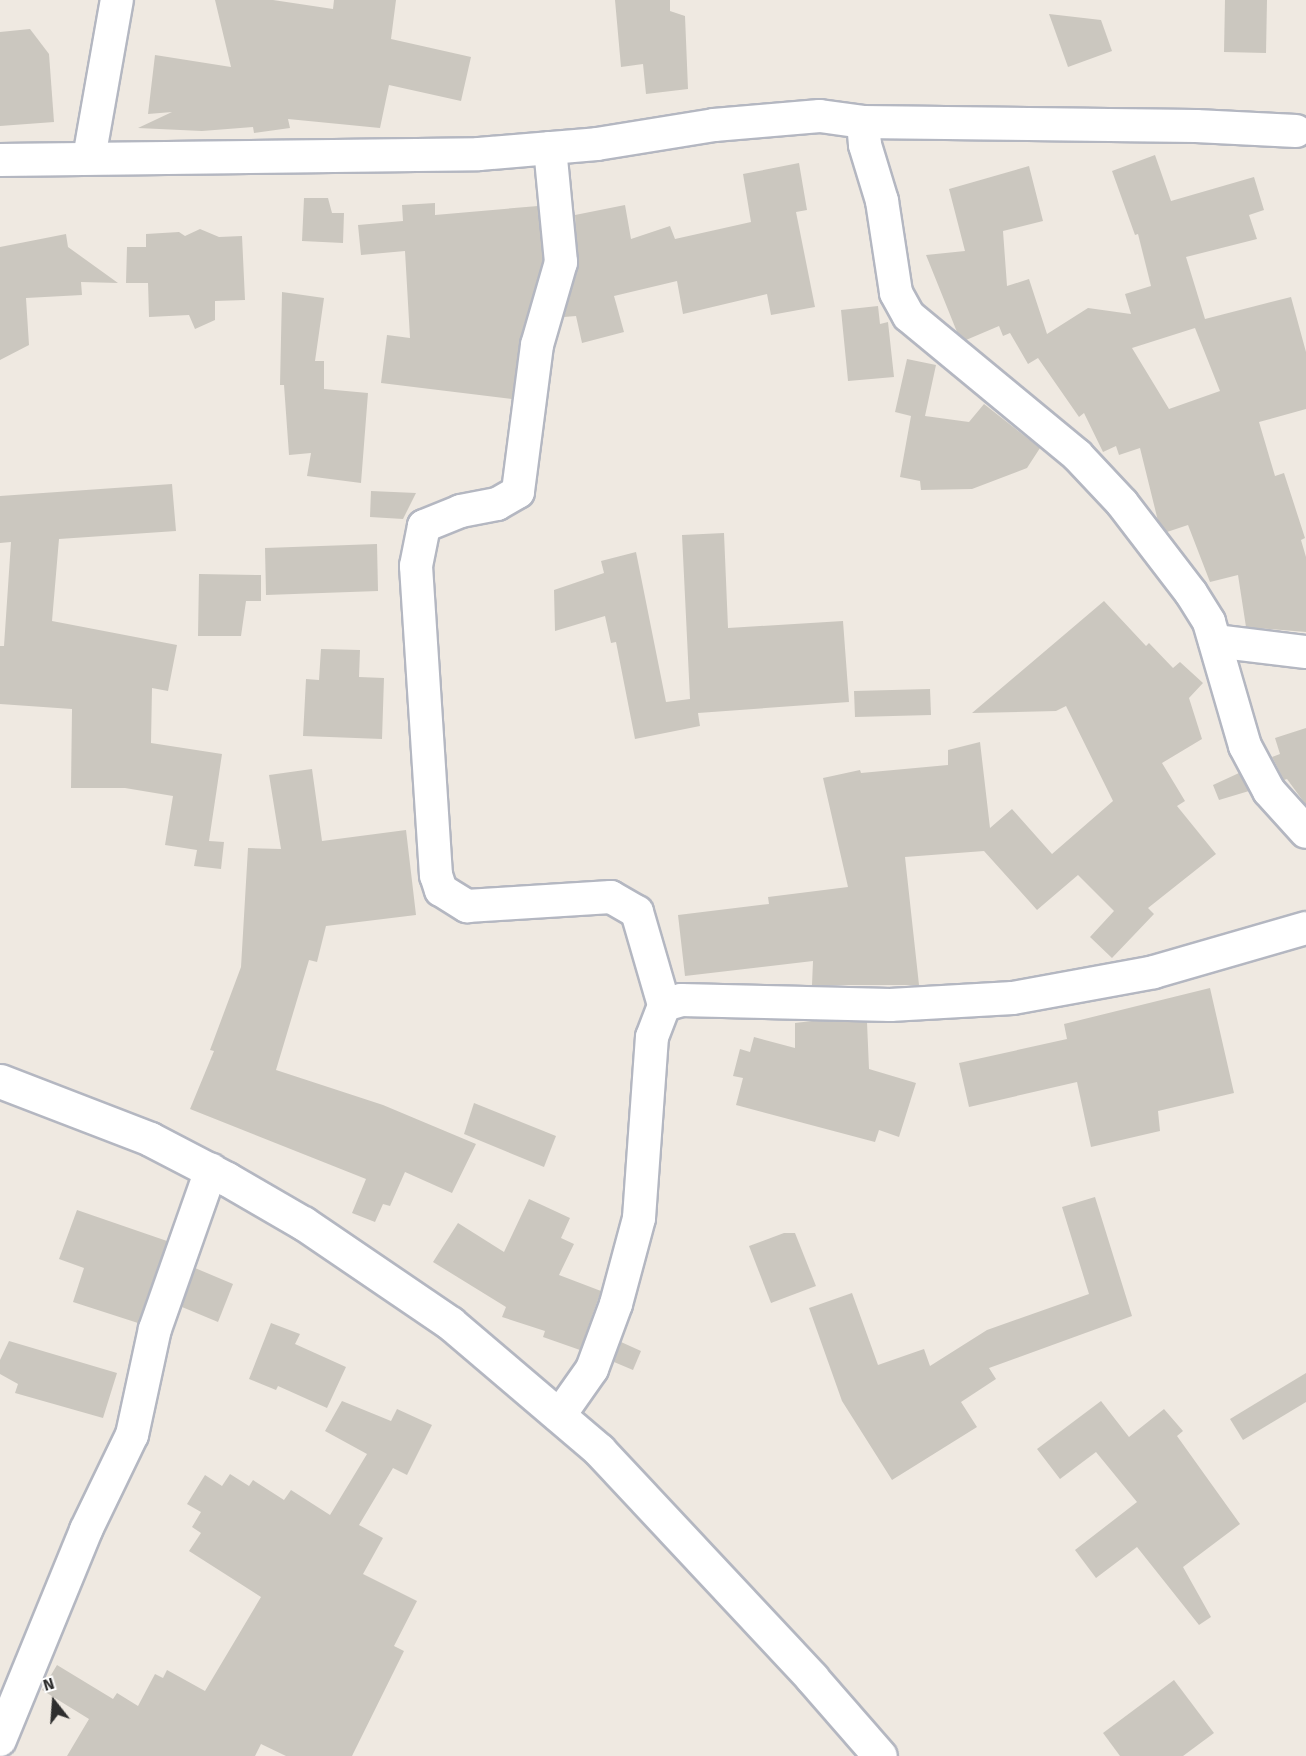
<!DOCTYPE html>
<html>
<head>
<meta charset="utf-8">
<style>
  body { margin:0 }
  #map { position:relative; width:1306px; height:1756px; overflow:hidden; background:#efe9e1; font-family:"Fira Sans",sans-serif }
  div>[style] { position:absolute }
  .building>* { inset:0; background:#cbc7bf }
  .roads { filter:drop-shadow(2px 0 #b4b7c1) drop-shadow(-2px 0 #b4b7c1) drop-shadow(0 2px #b4b7c1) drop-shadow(0 -2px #b4b7c1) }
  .street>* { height:32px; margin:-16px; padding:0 16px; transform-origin:16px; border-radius:16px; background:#fff }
  .secondary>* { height:33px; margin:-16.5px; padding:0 16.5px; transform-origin:16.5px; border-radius:16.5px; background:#fff }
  span { translate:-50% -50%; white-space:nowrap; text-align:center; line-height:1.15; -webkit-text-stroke:5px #fff; paint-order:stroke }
  .north { position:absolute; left:24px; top:1672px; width:60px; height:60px; -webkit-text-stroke:4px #fff; paint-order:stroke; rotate:343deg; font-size:16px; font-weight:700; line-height:24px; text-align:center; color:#2e2e2e }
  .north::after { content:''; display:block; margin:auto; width:21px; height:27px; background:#2e2e2e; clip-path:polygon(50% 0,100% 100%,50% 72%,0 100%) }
</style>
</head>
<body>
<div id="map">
  <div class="building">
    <i style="clip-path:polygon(215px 0,273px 0,333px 9px,334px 0,396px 0,391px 39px,471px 57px,461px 101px,389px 85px,380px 128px,288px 119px,290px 128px,254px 133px,253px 127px,202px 131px,138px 128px,172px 112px,148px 114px,155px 55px,231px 67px)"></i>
    <i style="clip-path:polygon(615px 0,670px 0,670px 11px,685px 16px,688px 89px,646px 94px,643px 64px,621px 67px)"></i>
    <i style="clip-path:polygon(1225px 0,1267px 0,1266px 53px,1224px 52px)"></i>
    <i style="clip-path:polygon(1049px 14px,1101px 20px,1112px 51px,1068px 67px)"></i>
    <i style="clip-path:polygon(30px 29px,49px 54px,54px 122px,0 126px,0 32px)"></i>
    <i style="clip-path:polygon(evenodd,1155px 155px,1171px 201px,1254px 177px,1264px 210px,1249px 215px,1257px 239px,1186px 257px,1205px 319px,1291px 297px,1306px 352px,1306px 409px,1259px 422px,1275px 476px,1284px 473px,1305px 538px,1301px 540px,1306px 557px,1306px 632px,1246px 627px,1238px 575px,1210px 582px,1188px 525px,1167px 532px,1158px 521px,1140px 448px,1119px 455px,1116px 446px,1103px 452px,1084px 413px,1079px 417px,1038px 358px,1028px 364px,1010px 333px,1003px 336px,999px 326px,966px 340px,957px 332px,926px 255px,965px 251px,949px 189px,1029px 166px,1043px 221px,1003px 231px,1007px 286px,1029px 279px,1047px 334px,1088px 308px,1131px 314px,1125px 294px,1151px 286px,1138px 234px,1135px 235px,1112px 171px,1155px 155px,1195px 328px,1220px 391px,1169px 409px,1132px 348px,1195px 328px)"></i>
    <i style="clip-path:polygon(799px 163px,807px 210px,796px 212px,815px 307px,771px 315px,767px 294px,683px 314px,677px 281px,614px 296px,624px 332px,582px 343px,576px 316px,564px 317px,578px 267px,575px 215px,625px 205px,631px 239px,670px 226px,675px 239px,751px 222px,743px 174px)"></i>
    <i style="clip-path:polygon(304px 198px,328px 198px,332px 213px,344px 213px,343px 243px,302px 241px)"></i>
    <i style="clip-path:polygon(435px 203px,435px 215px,538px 206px,543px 260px,520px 340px,512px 399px,381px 383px,387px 335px,410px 338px,405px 251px,361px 255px,358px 225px,403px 221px,402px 205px)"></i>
    <i style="clip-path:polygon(200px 229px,219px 237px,242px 236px,245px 300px,215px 301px,215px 320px,195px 329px,189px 315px,149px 317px,148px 283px,126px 283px,127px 247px,146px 247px,146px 234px,179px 232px,185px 236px)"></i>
    <i style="clip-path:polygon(66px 234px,68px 247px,118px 283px,81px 282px,82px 295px,26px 298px,29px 345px,0 360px,0 247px)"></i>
    <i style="clip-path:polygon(282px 292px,324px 298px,315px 361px,324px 361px,324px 389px,368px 393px,361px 483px,307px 476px,311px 453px,289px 455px,284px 385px,280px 385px)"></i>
    <i style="clip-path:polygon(878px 306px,880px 324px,888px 322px,894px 377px,848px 381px,841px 310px)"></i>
    <i style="clip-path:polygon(907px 359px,936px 365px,925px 416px,969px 422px,984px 404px,1040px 448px,1027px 468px,972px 489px,921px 490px,920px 481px,900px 477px,911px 416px,895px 412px)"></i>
    <i style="clip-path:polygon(172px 484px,176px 531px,59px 539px,52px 621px,177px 645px,168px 691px,152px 688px,151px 743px,222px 754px,209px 841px,224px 842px,221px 869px,194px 866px,197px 850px,165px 845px,173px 796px,125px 788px,71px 788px,72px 709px,0 704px,0 646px,4px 646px,11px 542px,0 543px,0 496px)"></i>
    <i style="clip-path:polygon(371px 491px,416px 493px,403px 519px,370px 517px)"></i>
    <i style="clip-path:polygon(724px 533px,728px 628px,843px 621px,849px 702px,698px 713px,700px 726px,635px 739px,616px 642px,611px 643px,605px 616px,555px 631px,554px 590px,604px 573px,601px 561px,636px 552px,666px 702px,690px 699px,682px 535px)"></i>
    <i style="clip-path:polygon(377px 544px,378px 591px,266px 595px,265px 548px)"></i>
    <i style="clip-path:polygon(199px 574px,261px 575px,261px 601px,246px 601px,241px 636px,198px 636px)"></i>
    <i style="clip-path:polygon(1104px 601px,1146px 646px,1149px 643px,1173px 668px,1180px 662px,1203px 683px,1189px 698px,1202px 739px,1162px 763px,1185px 801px,1177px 806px,1216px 854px,1148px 908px,1154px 914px,1112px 958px,1090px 937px,1114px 911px,1078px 875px,1037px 910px,984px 851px,905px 857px,919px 985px,812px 985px,813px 961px,685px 976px,678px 915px,769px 904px,768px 897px,848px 887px,823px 778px,860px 770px,861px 773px,948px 765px,948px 750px,980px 742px,990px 828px,1012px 809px,1052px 854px,1113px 801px,1066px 706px,1056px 711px,972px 713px)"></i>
    <i style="clip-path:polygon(321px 649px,360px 650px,359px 677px,384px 678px,382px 739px,303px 736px,306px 679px,319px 680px)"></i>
    <i style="clip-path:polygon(930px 689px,931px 715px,855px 717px,854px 691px)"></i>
    <i style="clip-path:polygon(1306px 728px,1306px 805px,1287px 779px,1284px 780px,1272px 757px,1280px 754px,1275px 738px)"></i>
    <i style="clip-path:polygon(312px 769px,322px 841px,406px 830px,416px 915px,326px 926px,317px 962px,309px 960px,276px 1070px,383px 1105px,476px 1144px,452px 1193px,405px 1172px,390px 1206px,383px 1204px,375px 1222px,352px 1213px,366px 1179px,190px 1109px,214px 1051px,210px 1050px,241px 967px,248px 848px,281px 849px,269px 775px)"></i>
    <i style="clip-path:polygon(1239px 773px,1249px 791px,1219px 800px,1213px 785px)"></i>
    <i style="clip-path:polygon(1210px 988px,1234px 1093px,1158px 1111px,1160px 1131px,1091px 1147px,1077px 1082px,969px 1107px,959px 1063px,1067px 1039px,1064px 1024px)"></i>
    <i style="clip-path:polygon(812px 1021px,867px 1022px,869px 1069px,916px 1083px,899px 1137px,879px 1130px,875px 1142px,736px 1105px,743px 1078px,733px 1076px,740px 1049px,750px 1052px,754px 1037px,795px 1048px,795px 1023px)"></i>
    <i style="clip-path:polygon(474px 1103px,556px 1136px,544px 1167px,464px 1134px)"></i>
    <i style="clip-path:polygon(1095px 1197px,1132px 1316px,989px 1368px,996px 1379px,961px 1402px,977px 1427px,892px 1480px,842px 1401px,809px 1308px,852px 1293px,878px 1365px,924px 1349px,930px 1366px,987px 1330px,1089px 1294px,1062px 1207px)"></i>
    <i style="clip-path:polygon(529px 1199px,570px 1218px,561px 1238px,574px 1244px,559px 1275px,601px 1291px,580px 1350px,543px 1337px,545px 1331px,502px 1317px,506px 1307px,433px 1262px,458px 1223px,504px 1252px)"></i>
    <i style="clip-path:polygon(77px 1210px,167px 1241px,138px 1323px,73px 1302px,84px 1268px,59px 1259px)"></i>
    <i style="clip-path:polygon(784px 1233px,795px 1233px,816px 1286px,771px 1303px,749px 1246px)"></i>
    <i style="clip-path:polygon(195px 1268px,233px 1284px,218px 1322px,182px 1307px)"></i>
    <i style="clip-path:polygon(271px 1323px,300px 1334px,295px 1344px,346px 1367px,327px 1408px,278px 1386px,276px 1390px,249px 1379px)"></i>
    <i style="clip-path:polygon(9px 1341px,117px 1373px,103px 1418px,15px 1393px,18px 1384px,0 1374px,0 1360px)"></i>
    <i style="clip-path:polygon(621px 1342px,641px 1351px,633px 1370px,614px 1362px)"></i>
    <i style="clip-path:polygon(1306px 1373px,1306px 1402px,1243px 1440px,1230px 1419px)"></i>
    <i style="clip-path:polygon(342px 1401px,391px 1421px,397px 1409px,432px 1425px,407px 1475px,393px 1468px,359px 1525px,383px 1538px,363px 1574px,417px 1601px,394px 1646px,404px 1651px,352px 1756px,286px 1756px,261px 1744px,255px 1756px,67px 1756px,89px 1719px,42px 1690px,57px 1665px,113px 1699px,117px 1693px,138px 1706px,155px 1674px,163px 1678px,167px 1670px,205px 1691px,261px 1597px,189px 1551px,201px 1533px,192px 1527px,201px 1512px,187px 1504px,205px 1475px,222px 1486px,230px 1474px,249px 1486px,253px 1480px,284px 1500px,291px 1490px,330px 1515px,367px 1454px,325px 1431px)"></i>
    <i style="clip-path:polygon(1101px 1401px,1129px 1437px,1164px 1409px,1183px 1431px,1177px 1436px,1240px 1524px,1183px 1567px,1211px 1617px,1199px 1625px,1137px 1547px,1096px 1578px,1075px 1550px,1137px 1502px,1096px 1452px,1060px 1479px,1037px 1449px)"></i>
    <i style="clip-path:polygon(1174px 1680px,1214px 1733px,1183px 1756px,1120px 1756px,1103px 1733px)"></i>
  </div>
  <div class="roads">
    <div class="street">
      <i style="left:863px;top:122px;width:23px;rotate:85deg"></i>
      <i style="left:865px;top:145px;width:59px;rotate:73.1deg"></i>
      <i style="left:882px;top:201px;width:93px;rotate:81.3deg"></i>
      <i style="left:896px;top:293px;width:26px;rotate:61deg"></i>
      <i style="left:909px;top:316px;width:218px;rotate:39.6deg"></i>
      <i style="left:1077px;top:455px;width:66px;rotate:46.8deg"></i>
      <i style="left:1122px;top:503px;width:113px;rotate:52.5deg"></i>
      <i style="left:1191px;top:593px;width:34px;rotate:58deg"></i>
      <i style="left:1209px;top:622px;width:129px;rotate:73.8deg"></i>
      <i style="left:1245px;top:746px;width:51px;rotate:61.9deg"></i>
      <i style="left:1269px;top:791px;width:55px;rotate:47.9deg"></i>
      <i style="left:550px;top:148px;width:115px;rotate:84.5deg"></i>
      <i style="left:561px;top:262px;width:86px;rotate:106.1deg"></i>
      <i style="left:537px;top:345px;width:148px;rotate:97.4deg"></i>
      <i style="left:518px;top:492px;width:24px;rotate:150deg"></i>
      <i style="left:497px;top:504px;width:37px;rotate:169deg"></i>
      <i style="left:461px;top:511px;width:40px;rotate:158deg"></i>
      <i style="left:424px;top:526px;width:41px;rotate:101.3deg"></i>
      <i style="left:416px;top:566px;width:310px;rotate:86.3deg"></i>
      <i style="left:436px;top:875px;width:16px;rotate:72deg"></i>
      <i style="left:441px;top:890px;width:31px;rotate:32deg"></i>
      <i style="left:467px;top:906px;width:144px;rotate:-3.6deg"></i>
      <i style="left:611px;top:897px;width:30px;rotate:30deg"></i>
      <i style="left:637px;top:912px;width:97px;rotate:73.8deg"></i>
      <i style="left:89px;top:158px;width:160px;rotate:-80deg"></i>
      <i style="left:0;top:160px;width:479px;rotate:-0.7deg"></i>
      <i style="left:479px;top:154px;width:118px;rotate:-4.8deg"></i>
      <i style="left:597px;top:144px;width:119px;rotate:-9.2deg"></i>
      <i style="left:714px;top:125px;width:106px;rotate:-4.9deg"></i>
      <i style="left:820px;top:116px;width:43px;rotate:7.9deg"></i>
      <i style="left:863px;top:122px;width:333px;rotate:0.7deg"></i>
      <i style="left:1196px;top:126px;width:100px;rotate:2.9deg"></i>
      <i style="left:1215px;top:641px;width:92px;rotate:6.9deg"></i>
      <i style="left:559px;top:1416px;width:57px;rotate:-54.9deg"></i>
      <i style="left:592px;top:1369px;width:69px;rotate:-69.7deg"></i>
      <i style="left:616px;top:1304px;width:89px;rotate:-75deg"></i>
      <i style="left:639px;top:1218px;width:181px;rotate:-85.9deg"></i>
      <i style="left:652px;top:1037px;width:34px;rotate:-69deg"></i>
      <i style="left:664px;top:1005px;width:18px;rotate:-16deg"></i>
      <i style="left:681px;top:1000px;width:209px;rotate:1.4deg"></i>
      <i style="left:890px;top:1005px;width:123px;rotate:-3.3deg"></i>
      <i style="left:1013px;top:998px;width:143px;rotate:-10.4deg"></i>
      <i style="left:1154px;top:972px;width:158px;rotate:-16.1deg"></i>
      <i style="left:0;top:1740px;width:227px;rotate:-67.7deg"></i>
      <i style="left:86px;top:1530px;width:106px;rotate:-64.2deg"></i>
      <i style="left:132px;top:1435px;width:108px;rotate:-77.8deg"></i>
      <i style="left:155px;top:1329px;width:169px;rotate:-70.6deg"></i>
    </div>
    <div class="secondary">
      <i style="left:0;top:1081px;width:161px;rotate:21.1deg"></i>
      <i style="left:150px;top:1139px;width:87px;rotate:27.5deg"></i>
      <i style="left:227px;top:1179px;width:88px;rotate:30.1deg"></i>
      <i style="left:303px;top:1223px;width:178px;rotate:34.2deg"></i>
      <i style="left:450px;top:1323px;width:196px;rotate:40.4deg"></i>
      <i style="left:599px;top:1450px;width:312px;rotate:46.9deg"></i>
      <i style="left:812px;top:1678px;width:103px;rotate:48.9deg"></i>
    </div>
  </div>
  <div class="north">N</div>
</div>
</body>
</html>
